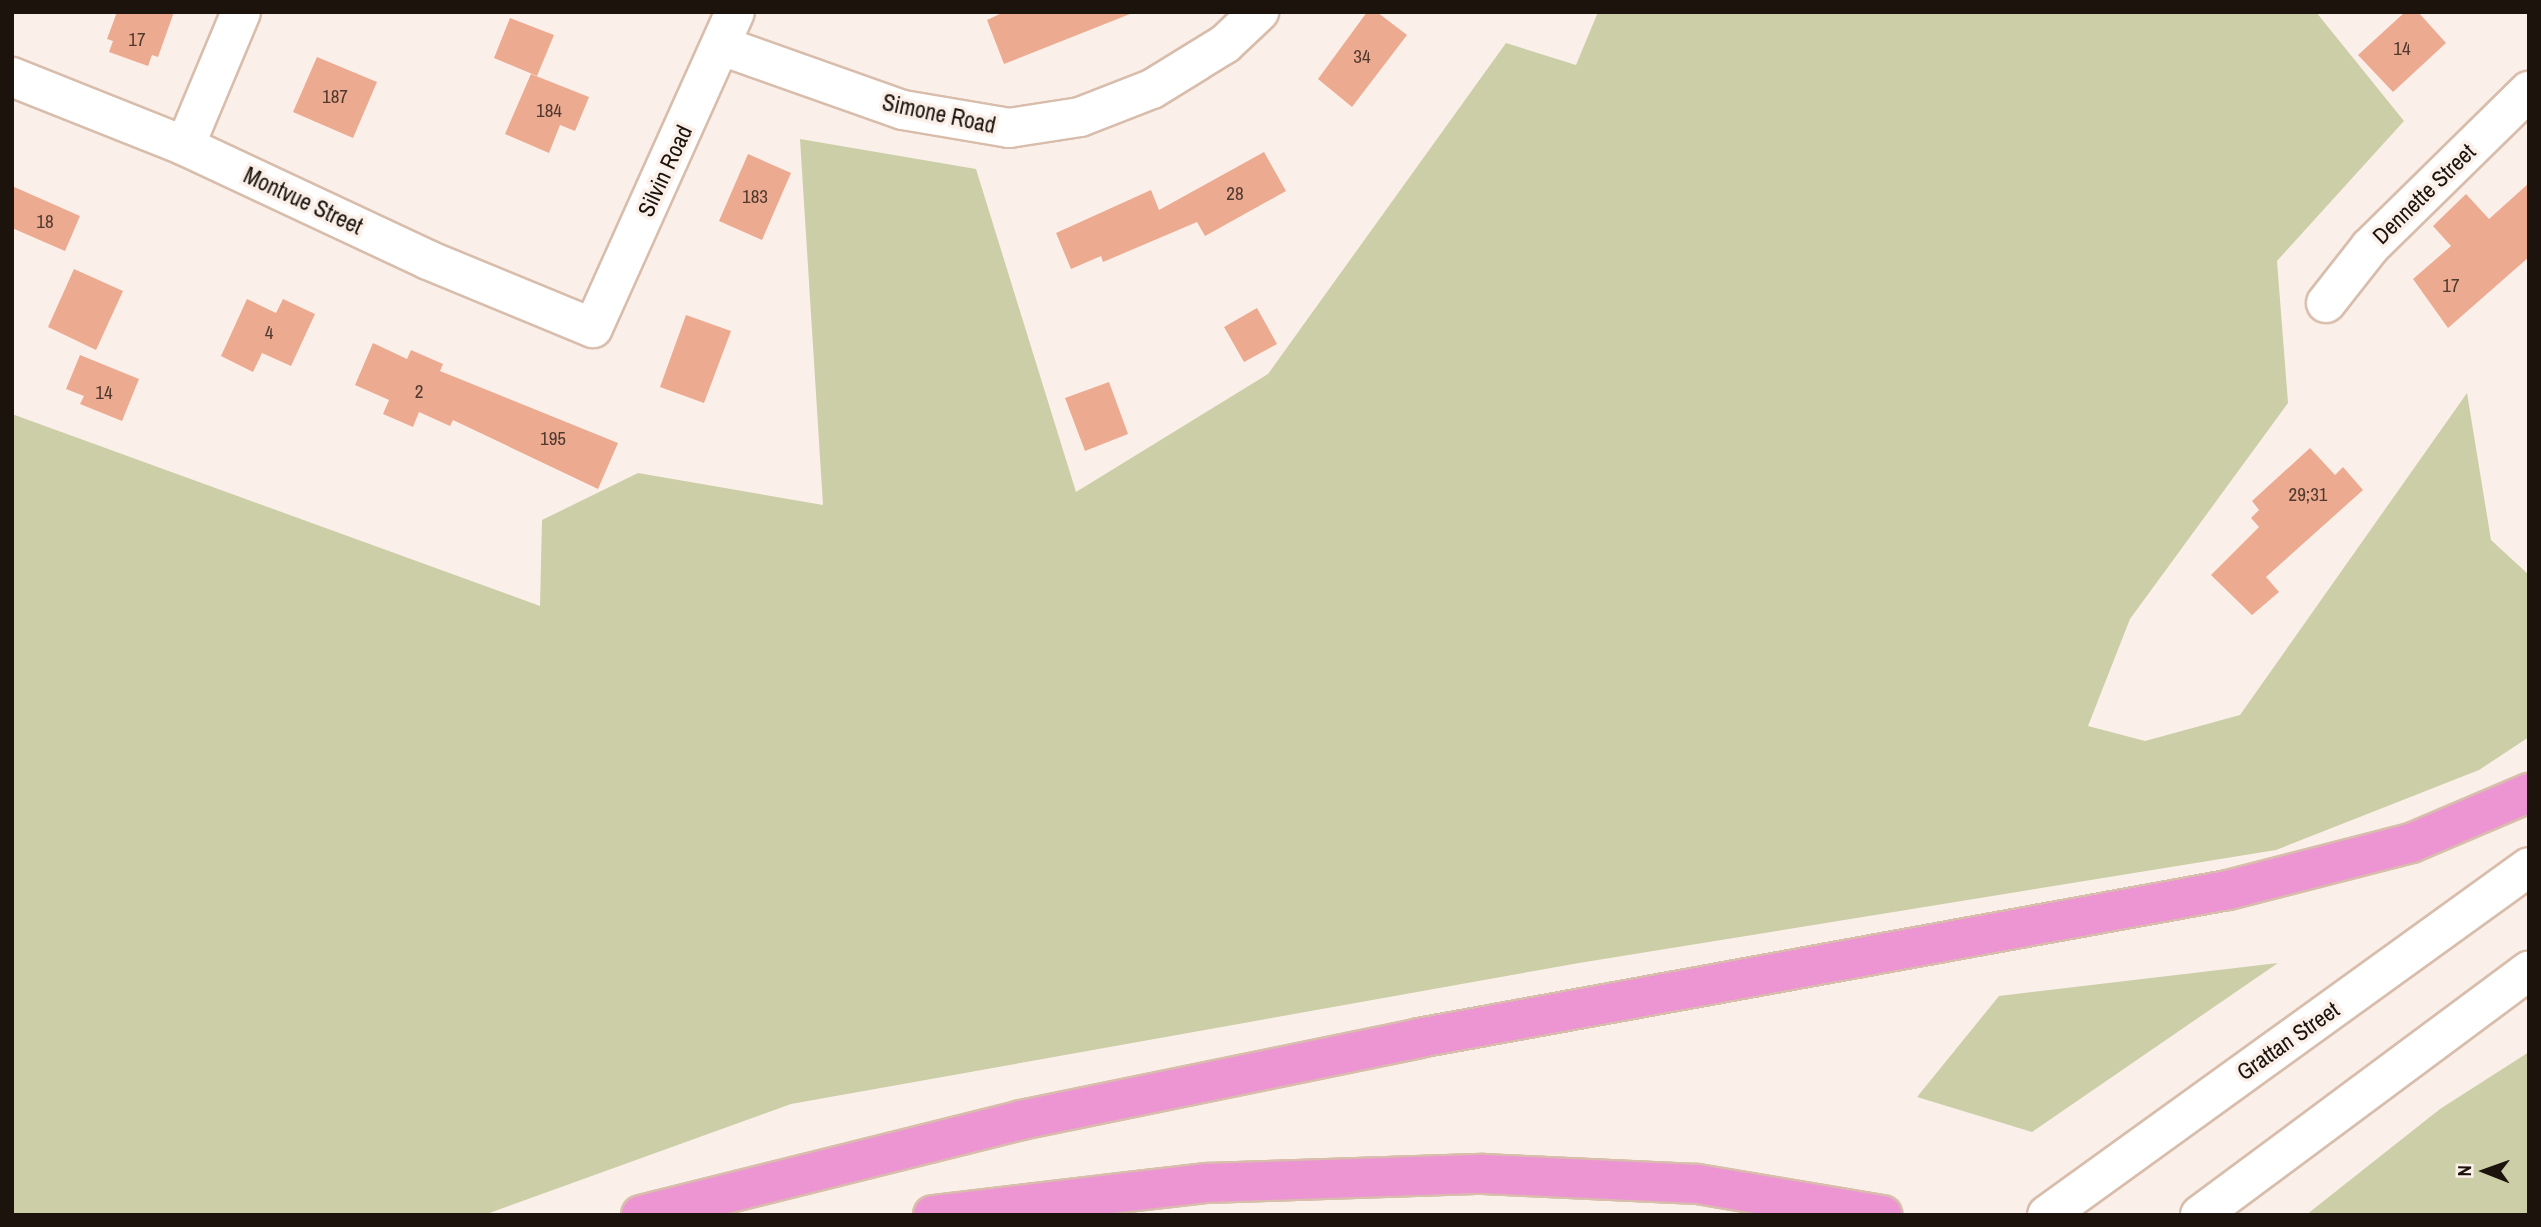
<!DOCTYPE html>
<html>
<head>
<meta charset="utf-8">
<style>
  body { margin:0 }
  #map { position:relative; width:2541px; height:1227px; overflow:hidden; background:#fbf0e9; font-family:"Archivo Narrow",sans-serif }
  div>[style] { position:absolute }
  .green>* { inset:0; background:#cbcea7 }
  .building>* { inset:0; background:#ecaa91 }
  .roads { filter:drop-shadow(2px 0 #d8bdac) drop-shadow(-2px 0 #d8bdac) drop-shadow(0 2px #d8bdac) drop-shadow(0 -2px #d8bdac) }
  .street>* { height:38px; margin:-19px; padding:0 19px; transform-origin:19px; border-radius:19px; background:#fff }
  .secondary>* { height:38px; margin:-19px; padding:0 19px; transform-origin:19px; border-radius:19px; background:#fff }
  .highway>* { height:38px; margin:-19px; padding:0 19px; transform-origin:19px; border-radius:19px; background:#ed95d3 }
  span { translate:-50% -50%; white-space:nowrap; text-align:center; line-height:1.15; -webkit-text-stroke:7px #fbf0e9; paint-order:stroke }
  .number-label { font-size:19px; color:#50392e }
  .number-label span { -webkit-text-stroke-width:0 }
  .street-label { font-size:23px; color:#1c130d }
  .frame { position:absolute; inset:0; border:14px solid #1c130d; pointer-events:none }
  .north { position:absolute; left:2450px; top:1136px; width:70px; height:70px; -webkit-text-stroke:5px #fbf0e9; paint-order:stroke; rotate:271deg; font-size:19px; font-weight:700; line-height:28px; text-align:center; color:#1c130d }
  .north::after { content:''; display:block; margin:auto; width:24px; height:32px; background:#1c130d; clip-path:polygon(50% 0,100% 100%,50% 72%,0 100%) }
</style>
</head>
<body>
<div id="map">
  <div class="green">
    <i style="clip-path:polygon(1598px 12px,2316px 12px,2404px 121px,2277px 261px,2288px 403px,2130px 619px,2088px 726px,2145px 741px,2240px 715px,2467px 393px,2491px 540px,2529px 575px,2529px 737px,2479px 770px,2276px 850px,1579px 963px,791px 1104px,484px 1215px,12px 1215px,12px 414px,540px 606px,542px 520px,638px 473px,823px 505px,800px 139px,976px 169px,1076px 492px,1268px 374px,1506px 43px,1576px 65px)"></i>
    <i style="clip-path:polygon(2278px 963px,2032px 1132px,1917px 1097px,1999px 996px)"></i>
    <i style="clip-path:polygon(2529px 1052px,2529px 1215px,2306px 1215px,2440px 1109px)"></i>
  </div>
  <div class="building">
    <i style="clip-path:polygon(117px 12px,174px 12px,158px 57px,152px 55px,148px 66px,109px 52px,113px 41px,107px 39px)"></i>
    <i style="clip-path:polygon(1004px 12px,1130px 12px,1130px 14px,1004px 64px,987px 20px)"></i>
    <i style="clip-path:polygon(1367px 12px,1377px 12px,1407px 35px,1352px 107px,1318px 79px)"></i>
    <i style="clip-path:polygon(2405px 12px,2418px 12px,2446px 43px,2393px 92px,2358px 55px)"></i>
    <i style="clip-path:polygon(510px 18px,554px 35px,537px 76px,494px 58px)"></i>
    <i style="clip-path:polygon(317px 57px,377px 82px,353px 138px,293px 112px)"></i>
    <i style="clip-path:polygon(531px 74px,589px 97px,575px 131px,560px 125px,549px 153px,505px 134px)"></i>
    <i style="clip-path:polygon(1264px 152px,1286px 191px,1205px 236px,1197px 222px,1103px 262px,1101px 256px,1071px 269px,1056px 233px,1151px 190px,1159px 210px)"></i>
    <i style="clip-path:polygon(748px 154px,791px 173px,762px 240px,719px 221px)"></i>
    <i style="clip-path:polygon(2529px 183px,2529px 257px,2448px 328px,2413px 279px,2451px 246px,2433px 226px,2466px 194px,2489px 219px)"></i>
    <i style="clip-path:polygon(12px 186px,80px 216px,65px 251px,12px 228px)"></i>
    <i style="clip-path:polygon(74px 269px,123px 291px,96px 350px,48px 327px)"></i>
    <i style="clip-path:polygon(247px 299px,276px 313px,283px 299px,315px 314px,291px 366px,262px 353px,253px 372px,221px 356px)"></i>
    <i style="clip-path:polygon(1257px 308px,1277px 344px,1244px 362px,1224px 327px)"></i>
    <i style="clip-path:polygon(686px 315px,731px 331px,704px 403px,660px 387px)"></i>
    <i style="clip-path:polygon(373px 343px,407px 359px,411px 350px,443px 364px,440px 371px,618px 443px,598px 489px,453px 420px,450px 426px,419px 412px,413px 427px,383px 414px,389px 400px,355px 385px)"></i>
    <i style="clip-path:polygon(80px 355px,139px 379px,122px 421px,80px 404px,84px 396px,66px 389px)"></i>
    <i style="clip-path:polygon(1109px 382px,1128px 434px,1085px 451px,1065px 398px)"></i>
    <i style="clip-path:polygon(2310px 448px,2335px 475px,2343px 467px,2363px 490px,2266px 577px,2279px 592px,2252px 615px,2211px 575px,2259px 527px,2251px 518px,2259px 510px,2252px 501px)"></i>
  </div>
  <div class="roads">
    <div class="street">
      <i style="left:722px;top:46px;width:192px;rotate:19.5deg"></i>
      <i style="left:903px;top:110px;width:108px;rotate:9.6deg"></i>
      <i style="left:1009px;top:128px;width:72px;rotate:-8.8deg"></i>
      <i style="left:1080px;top:117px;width:77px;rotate:-21.3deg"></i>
      <i style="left:1152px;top:89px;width:86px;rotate:-31.7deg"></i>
      <i style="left:1225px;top:44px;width:47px;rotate:-43.3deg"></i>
      <i style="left:12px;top:77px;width:186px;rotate:21.7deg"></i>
      <i style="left:185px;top:146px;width:268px;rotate:25.1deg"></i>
      <i style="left:428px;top:260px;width:178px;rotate:22.4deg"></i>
      <i style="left:593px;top:328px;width:346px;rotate:-65.8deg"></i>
      <i style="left:185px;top:146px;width:145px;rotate:-67.3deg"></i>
      <i style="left:2326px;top:303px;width:71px;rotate:-51.8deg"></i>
      <i style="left:2370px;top:247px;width:223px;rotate:-44.5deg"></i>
    </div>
    <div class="secondary">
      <i style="left:2047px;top:1215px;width:594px;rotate:-35.83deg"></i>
      <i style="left:2200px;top:1215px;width:410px;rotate:-36.6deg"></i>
    </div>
    <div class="highway">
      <i style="left:641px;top:1215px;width:392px;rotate:-14deg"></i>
      <i style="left:1021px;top:1120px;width:406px;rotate:-11.6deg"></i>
      <i style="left:1419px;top:1038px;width:822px;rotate:-10.37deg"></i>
      <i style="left:2228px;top:890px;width:189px;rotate:-14.4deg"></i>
      <i style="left:2411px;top:843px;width:128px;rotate:-23deg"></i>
      <i style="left:933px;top:1215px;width:276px;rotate:-6.7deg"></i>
      <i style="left:1207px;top:1183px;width:276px;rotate:-1.9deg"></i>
      <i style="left:1483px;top:1174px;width:214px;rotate:2.7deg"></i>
      <i style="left:1697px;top:1184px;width:188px;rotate:9.5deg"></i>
    </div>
  </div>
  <div class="number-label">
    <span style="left:137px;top:40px">17</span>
    <span style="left:2402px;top:49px">14</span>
    <span style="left:1362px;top:57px">34</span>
    <span style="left:335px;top:97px">187</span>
    <span style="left:549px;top:111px">184</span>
    <span style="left:1235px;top:194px">28</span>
    <span style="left:755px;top:197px">183</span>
    <span style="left:45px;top:222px">18</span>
    <span style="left:2451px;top:286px">17</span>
    <span style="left:269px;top:333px">4</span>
    <span style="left:419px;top:392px">2</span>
    <span style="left:104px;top:393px">14</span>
    <span style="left:553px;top:439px">195</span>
    <span style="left:2308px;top:495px">29;31</span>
  </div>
  <div class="street-label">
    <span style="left:939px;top:114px;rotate:12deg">Simone Road</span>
    <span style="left:665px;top:171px;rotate:-65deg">Silvin Road</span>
    <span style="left:2424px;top:194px;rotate:-44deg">Dennette Street</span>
    <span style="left:303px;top:201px;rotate:25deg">Montvue Street</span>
    <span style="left:2288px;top:1041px;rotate:-35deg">Grattan Street</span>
  </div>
  <div class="frame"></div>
  <div class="north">N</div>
</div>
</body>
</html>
